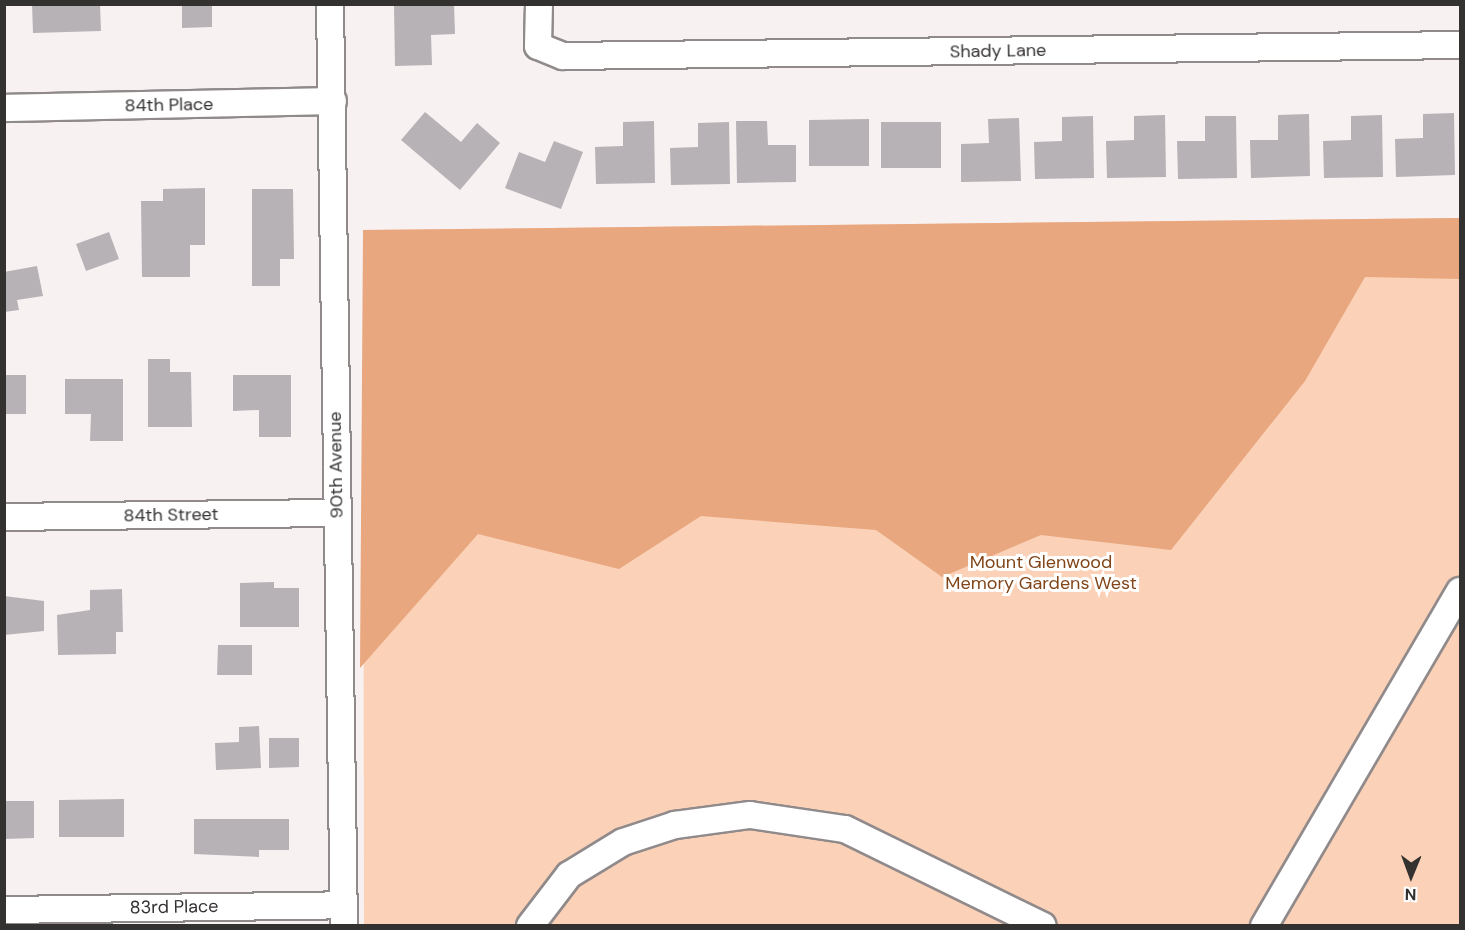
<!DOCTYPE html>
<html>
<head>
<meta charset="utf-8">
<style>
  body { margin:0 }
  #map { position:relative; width:1465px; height:930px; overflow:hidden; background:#f8f1f2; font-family:"DM Sans",sans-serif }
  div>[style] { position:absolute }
  .green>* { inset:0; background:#fbd1b7 }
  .forest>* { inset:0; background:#e8a77e }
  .building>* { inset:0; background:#b7b2b5 }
  .roads { filter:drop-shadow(2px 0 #918a8b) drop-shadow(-2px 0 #918a8b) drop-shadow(0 2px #918a8b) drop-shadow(0 -2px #918a8b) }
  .minor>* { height:26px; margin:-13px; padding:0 13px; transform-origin:13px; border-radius:13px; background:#fff }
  span { translate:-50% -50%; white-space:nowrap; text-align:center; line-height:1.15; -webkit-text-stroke:6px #fff; paint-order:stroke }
  .street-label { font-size:18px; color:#343131 }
  .park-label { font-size:18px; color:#814519 }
  .frame { position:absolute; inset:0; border:6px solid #343131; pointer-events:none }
  .north { position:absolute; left:1381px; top:846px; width:60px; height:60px; -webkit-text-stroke:4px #fff; paint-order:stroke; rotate:181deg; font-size:16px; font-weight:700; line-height:24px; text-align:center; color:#343131 }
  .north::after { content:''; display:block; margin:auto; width:21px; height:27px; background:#343131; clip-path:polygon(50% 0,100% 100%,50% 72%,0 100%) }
</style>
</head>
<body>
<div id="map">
  <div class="green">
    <i style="clip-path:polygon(1460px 218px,1460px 925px,364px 925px,363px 230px)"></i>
  </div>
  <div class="forest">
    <i style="clip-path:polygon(1460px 218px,1460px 279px,1365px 277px,1305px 381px,1171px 550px,1041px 535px,942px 577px,876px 530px,701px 516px,619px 569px,478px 534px,360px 668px,363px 230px)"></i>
  </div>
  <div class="building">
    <i style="clip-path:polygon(32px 4px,100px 4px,101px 31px,33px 33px)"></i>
    <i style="clip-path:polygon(182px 4px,212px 4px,212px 27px,182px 28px)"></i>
    <i style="clip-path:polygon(454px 4px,455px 34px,431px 35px,432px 65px,395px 66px,394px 5px)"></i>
    <i style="clip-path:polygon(425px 112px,461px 142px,477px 123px,500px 143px,460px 190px,401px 140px)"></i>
    <i style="clip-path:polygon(1454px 113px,1455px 175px,1396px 177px,1395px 139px,1423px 138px,1423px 114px)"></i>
    <i style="clip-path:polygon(1309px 114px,1310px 176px,1251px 178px,1250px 140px,1278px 140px,1278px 115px)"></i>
    <i style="clip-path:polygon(1165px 115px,1166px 177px,1107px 178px,1106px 141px,1134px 140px,1134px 116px)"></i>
    <i style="clip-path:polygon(1382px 115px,1383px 177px,1324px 178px,1323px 141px,1351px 140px,1351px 116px)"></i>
    <i style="clip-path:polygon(1093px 116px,1094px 178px,1035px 179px,1034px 142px,1062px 141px,1062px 117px)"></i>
    <i style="clip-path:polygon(1205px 116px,1236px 116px,1237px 178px,1178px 179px,1177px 141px,1205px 141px)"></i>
    <i style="clip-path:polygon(1019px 118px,1021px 181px,961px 182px,961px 144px,989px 143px,988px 119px)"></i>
    <i style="clip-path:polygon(869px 119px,869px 166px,809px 166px,809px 120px)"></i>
    <i style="clip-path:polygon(654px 121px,655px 183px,596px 184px,595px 147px,623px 146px,623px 122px)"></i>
    <i style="clip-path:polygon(736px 121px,767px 121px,768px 145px,796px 145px,796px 182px,737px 183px)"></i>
    <i style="clip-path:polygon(729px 122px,730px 184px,671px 185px,670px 148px,698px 147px,698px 123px)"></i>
    <i style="clip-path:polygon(881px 122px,941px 122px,941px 168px,881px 168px)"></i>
    <i style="clip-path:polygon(554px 141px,583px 152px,561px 209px,505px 188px,519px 152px,545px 162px)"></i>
    <i style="clip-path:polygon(205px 188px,205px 245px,190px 245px,190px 277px,142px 277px,141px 201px,163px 201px,163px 189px)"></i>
    <i style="clip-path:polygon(252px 189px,293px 189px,294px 259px,280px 259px,280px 286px,252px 286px)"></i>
    <i style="clip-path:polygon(109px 232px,119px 259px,86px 271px,76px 244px)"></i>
    <i style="clip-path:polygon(37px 266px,43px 296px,17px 300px,19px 310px,4px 312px,4px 272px)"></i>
    <i style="clip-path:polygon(148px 359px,170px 359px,170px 372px,191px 372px,192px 427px,148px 427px)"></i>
    <i style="clip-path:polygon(4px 375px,26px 375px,26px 414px,4px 414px)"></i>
    <i style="clip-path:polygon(233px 375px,291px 375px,291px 437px,259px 437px,259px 410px,233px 411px)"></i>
    <i style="clip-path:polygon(65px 379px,123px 379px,123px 441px,90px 441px,91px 414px,65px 414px)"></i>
    <i style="clip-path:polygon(274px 582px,274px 588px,299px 588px,299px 627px,240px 627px,240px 583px)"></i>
    <i style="clip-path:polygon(122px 589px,123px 632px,116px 632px,116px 654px,58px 655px,57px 615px,90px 610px,90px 590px)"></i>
    <i style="clip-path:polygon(4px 596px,44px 601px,44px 631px,4px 635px)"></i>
    <i style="clip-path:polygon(218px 645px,252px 645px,252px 675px,217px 675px)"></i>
    <i style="clip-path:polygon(259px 726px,261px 768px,216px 770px,215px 743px,239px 742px,239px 727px)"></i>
    <i style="clip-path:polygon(269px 738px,299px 738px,299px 767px,269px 768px)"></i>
    <i style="clip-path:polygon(124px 799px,124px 837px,59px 837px,59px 800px)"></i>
    <i style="clip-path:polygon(4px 801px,34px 801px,34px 838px,4px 839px)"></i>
    <i style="clip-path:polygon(194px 819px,289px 819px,289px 850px,259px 850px,259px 857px,194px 854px)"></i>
  </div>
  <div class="roads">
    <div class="minor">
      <i style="left:330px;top:4px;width:922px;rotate:89.13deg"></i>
      <i style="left:539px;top:4px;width:42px;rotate:91.4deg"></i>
      <i style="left:538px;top:46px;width:27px;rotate:22deg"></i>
      <i style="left:563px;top:56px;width:897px;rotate:-0.7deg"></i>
      <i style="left:4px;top:108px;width:329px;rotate:-1.2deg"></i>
      <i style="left:4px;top:517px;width:333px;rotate:-0.7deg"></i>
      <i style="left:4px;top:910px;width:340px;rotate:-0.8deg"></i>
      <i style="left:530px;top:926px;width:64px;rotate:-52.6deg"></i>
      <i style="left:569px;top:875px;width:63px;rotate:-31.4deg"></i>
      <i style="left:623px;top:842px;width:55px;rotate:-18.1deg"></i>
      <i style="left:675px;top:825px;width:76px;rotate:-7.6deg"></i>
      <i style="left:750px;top:815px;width:96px;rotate:8.4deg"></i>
      <i style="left:845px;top:829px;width:220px;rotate:26.1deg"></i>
      <i style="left:1264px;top:926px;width:388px;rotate:-59.7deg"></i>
    </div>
  </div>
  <div class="street-label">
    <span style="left:998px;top:51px;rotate:-1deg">Shady Lane</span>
    <span style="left:169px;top:105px;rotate:-1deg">84th Place</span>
    <span style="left:336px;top:465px;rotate:-91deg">90th Avenue</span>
    <span style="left:171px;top:515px;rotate:-1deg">84th Street</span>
    <span style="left:174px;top:907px;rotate:-1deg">83rd Place</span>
  </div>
  <div class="park-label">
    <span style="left:1041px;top:573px">Mount Glenwood<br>Memory Gardens West</span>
  </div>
  <div class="frame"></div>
  <div class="north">N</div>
</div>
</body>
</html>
